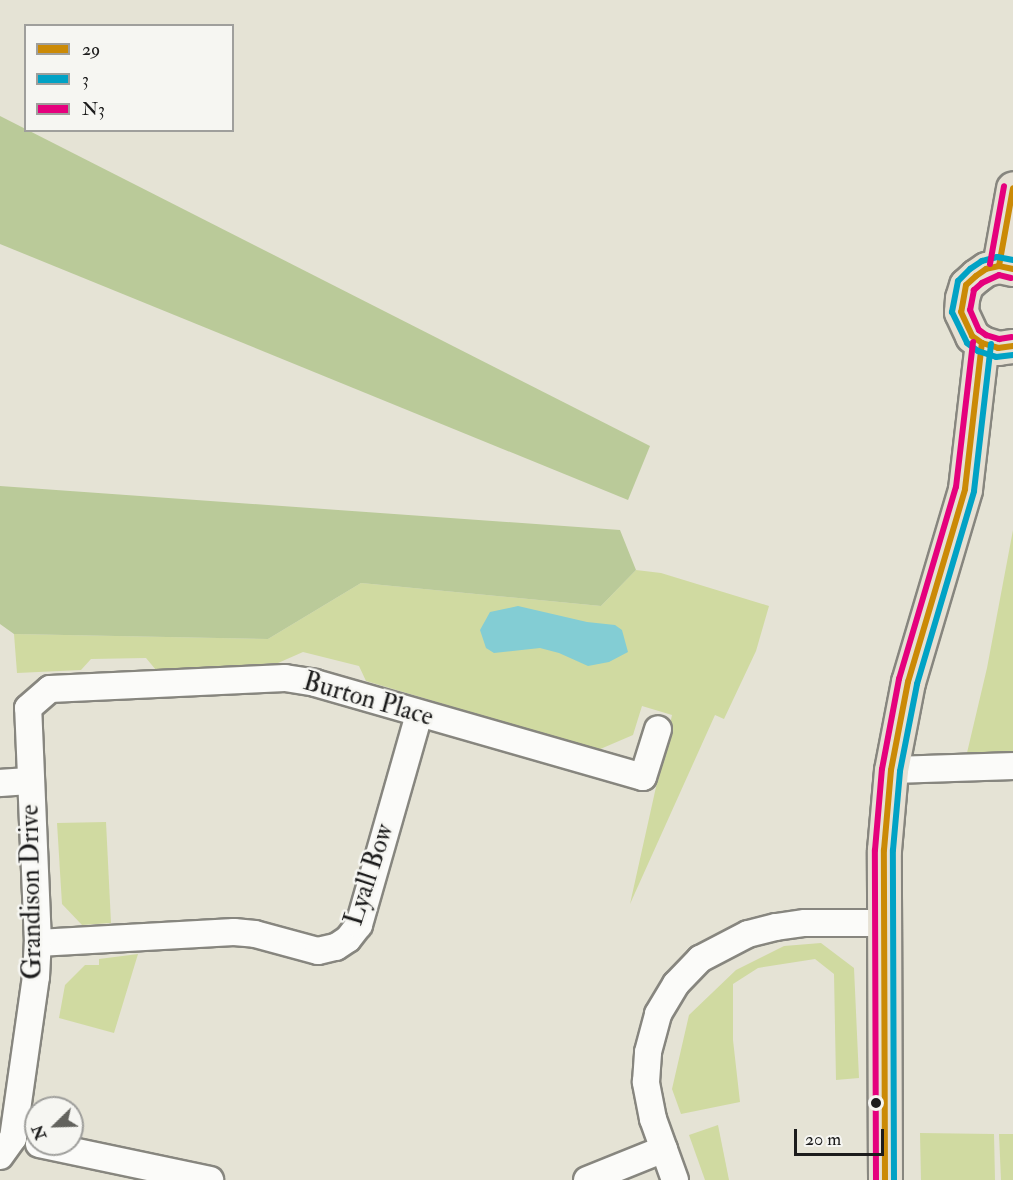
<!DOCTYPE html>
<html>
<head>
<meta charset="utf-8">
<style>
  body { margin:0 }
  #map { position:relative; width:1013px; height:1180px; overflow:hidden; background:#e5e3d5; font-family:"IM FELL Double Pica",serif }
  div>[style] { position:absolute }
  .green>* { inset:0; background:#d0daa1 }
  .forest>* { inset:0; background:#baca99 }
  .water>* { inset:0; background:#83cdd4 }
  .roads { filter:drop-shadow(2px 0 #87867f) drop-shadow(-2px 0 #87867f) drop-shadow(0 2px #87867f) drop-shadow(0 -2px #87867f) }
  .street>* { height:26px; margin:-13px; padding:0 13px; transform-origin:13px; border-radius:13px; background:#fbfbf9 }
  .primary>* { height:33px; margin:-16.5px; padding:0 16.5px; transform-origin:16.5px; border-radius:16.5px; background:#e6e1d4 }
  .bus-1>* { height:6px; margin:-3px; padding:0 3px; transform-origin:3px; border-radius:3px; background:#cb8a06 }
  .bus-2>* { height:6px; margin:-3px; padding:0 3px; transform-origin:3px; border-radius:3px; background:#01a2c5 }
  .bus-3>* { height:6px; margin:-3px; padding:0 3px; transform-origin:3px; border-radius:3px; background:#e5007d }
  .dots>* { width:16px; height:16px; translate:-50% -50%; box-sizing:border-box; border:3px solid #f6f6f2; border-radius:50% }
  span { translate:-50% -50%; white-space:nowrap; text-align:center; line-height:1.15; -webkit-text-stroke:5px #f6f6f2; paint-order:stroke }
  .street-label { font-size:26px; color:#1c1c1c }
  .legend { position:absolute; left:24px; top:24px; width:210px; height:108px; box-sizing:border-box; background:#f6f6f2; border:2px solid #9f9f9c; margin:0; padding:8px 10px; list-style:none; font-size:18px; color:#1c1c1c }
  .legend li { display:flex; align-items:center; gap:12px; height:30px }
  .legend b { width:30px; border:2px solid #9f9f9c }
  .north { position:absolute; left:24px; top:1096px; width:60px; height:60px; box-sizing:border-box; background:#f6f6f2; border:2px solid #9f9f9c; border-radius:50%; rotate:247deg; font-size:16px; font-weight:700; line-height:24px; text-align:center; color:#1c1c1c }
  .north::after { content:''; display:block; margin:auto; width:21px; height:27px; background:#62625d; clip-path:polygon(50% 0,100% 100%,50% 72%,0 100%) }
  .scale { position:absolute; left:794px; top:1129px; width:90px; height:27px; box-sizing:border-box; border:3px solid #1c1c1c; border-top:0; padding-left:8px; font-size:18px; line-height:21px; white-space:nowrap; color:#1c1c1c; -webkit-text-stroke:4px #f6f6f2; paint-order:stroke }
</style>
</head>
<body>
<div id="map">
  <div class="green">
    <i style="clip-path:polygon(1013px 530px,1013px 755px,966px 757px,987px 668px)"></i>
    <i style="clip-path:polygon(636px 570px,661px 573px,769px 606px,756px 651px,724px 719px,715px 715px,630px 904px,672px 715px,642px 706px,633px 735px,598px 750px,366px 681px,359px 666px,303px 652px,278px 663px,156px 670px,146px 658px,91px 659px,81px 670px,17px 673px,14px 634px,268px 639px,361px 583px,601px 606px)"></i>
    <i style="clip-path:polygon(106px 822px,111px 923px,82px 925px,62px 904px,57px 823px)"></i>
    <i style="clip-path:polygon(821px 943px,854px 968px,859px 1078px,836px 1080px,834px 974px,815px 959px,758px 968px,733px 984px,733px 1040px,740px 1102px,681px 1114px,672px 1089px,689px 1015px,736px 970px,784px 946px)"></i>
    <i style="clip-path:polygon(138px 954px,114px 1033px,59px 1018px,65px 985px,85px 965px,99px 965px,99px 959px)"></i>
    <i style="clip-path:polygon(718px 1125px,729px 1180px,705px 1180px,689px 1135px)"></i>
    <i style="clip-path:polygon(920px 1133px,994px 1134px,995px 1180px,921px 1180px)"></i>
    <i style="clip-path:polygon(999px 1134px,1013px 1134px,1013px 1180px,1001px 1180px)"></i>
  </div>
  <div class="forest">
    <i style="clip-path:polygon(0 116px,650px 446px,628px 500px,0 244px)"></i>
    <i style="clip-path:polygon(0 486px,620px 530px,636px 570px,601px 606px,361px 583px,268px 639px,14px 634px,0 624px)"></i>
  </div>
  <div class="water">
    <i style="clip-path:polygon(518px 606px,587px 622px,615px 625px,622px 630px,628px 652px,609px 662px,588px 666px,559px 653px,540px 648px,494px 653px,486px 648px,480px 630px,490px 612px)"></i>
  </div>
  <div class="roads">
    <div class="street">
      <i style="left:891px;top:770px;width:122px;rotate:-1.9deg"></i>
      <i style="left:0;top:783px;width:30px;rotate:-4deg"></i>
      <i style="left:38px;top:943px;width:196px;rotate:-3.2deg"></i>
      <i style="left:234px;top:932px;width:21px;rotate:5deg"></i>
      <i style="left:255px;top:934px;width:65px;rotate:15.1deg"></i>
      <i style="left:318px;top:951px;width:18px;rotate:-13deg"></i>
      <i style="left:336px;top:947px;width:14px;rotate:-34deg"></i>
      <i style="left:348px;top:939px;width:18px;rotate:-52deg"></i>
      <i style="left:359px;top:925px;width:218px;rotate:-74.1deg"></i>
      <i style="left:39px;top:1144px;width:175px;rotate:11.9deg"></i>
      <i style="left:0;top:1156px;width:22px;rotate:-54deg"></i>
      <i style="left:13px;top:1138px;width:163px;rotate:-81.9deg"></i>
      <i style="left:36px;top:977px;width:34px;rotate:-87deg"></i>
      <i style="left:38px;top:943px;width:235px;rotate:-92.4deg"></i>
      <i style="left:28px;top:708px;width:29px;rotate:-41deg"></i>
      <i style="left:50px;top:689px;width:235px;rotate:-2.7deg"></i>
      <i style="left:285px;top:678px;width:30px;rotate:9deg"></i>
      <i style="left:315px;top:683px;width:341px;rotate:16deg"></i>
      <i style="left:643px;top:777px;width:50px;rotate:-72.6deg"></i>
      <i style="left:587px;top:1180px;width:83px;rotate:-21.9deg"></i>
      <i style="left:675px;top:1180px;width:65px;rotate:-109.8deg"></i>
      <i style="left:653px;top:1119px;width:38px;rotate:-101deg"></i>
      <i style="left:646px;top:1082px;width:30px;rotate:-86deg"></i>
      <i style="left:648px;top:1052px;width:39px;rotate:-75deg"></i>
      <i style="left:658px;top:1014px;width:35px;rotate:-59deg"></i>
      <i style="left:676px;top:984px;width:35px;rotate:-46deg"></i>
      <i style="left:700px;top:959px;width:54px;rotate:-27.5deg"></i>
      <i style="left:748px;top:934px;width:29px;rotate:-14deg"></i>
      <i style="left:776px;top:927px;width:29px;rotate:-8deg"></i>
      <i style="left:805px;top:923px;width:80px"></i>
    </div>
    <div class="primary">
      <i style="left:999px;top:266px;width:79px;rotate:-79.8deg"></i>
      <i style="left:1013px;top:269px;width:14px;rotate:-168deg"></i>
      <i style="left:999px;top:266px;width:13px;rotate:167deg"></i>
      <i style="left:986px;top:269px;width:12px;rotate:145deg"></i>
      <i style="left:976px;top:276px;width:13px;rotate:138deg"></i>
      <i style="left:966px;top:285px;width:14px;rotate:107deg"></i>
      <i style="left:962px;top:298px;width:14px;rotate:94deg"></i>
      <i style="left:961px;top:312px;width:26px;rotate:65deg"></i>
      <i style="left:972px;top:336px;width:12px;rotate:35deg"></i>
      <i style="left:982px;top:343px;width:17px;rotate:17deg"></i>
      <i style="left:998px;top:348px;width:15px;rotate:-8deg"></i>
      <i style="left:885px;top:1180px;width:330px;rotate:-90.2deg"></i>
      <i style="left:884px;top:850px;width:80px;rotate:-85deg"></i>
      <i style="left:891px;top:770px;width:90px;rotate:-79.1deg"></i>
      <i style="left:908px;top:682px;width:201px;rotate:-73.5deg"></i>
      <i style="left:965px;top:489px;width:147px;rotate:-83.4deg"></i>
    </div>
  </div>
  <div class="bus-1">
    <i style="left:999px;top:266px;width:79px;rotate:-79.8deg"></i>
    <i style="left:1013px;top:269px;width:14px;rotate:-168deg"></i>
    <i style="left:999px;top:266px;width:13px;rotate:167deg"></i>
    <i style="left:986px;top:269px;width:12px;rotate:145deg"></i>
    <i style="left:976px;top:276px;width:13px;rotate:138deg"></i>
    <i style="left:966px;top:285px;width:27px;rotate:100deg"></i>
    <i style="left:961px;top:312px;width:26px;rotate:65deg"></i>
    <i style="left:972px;top:336px;width:12px;rotate:35deg"></i>
    <i style="left:982px;top:343px;width:17px;rotate:17deg"></i>
    <i style="left:998px;top:348px;width:15px;rotate:-8deg"></i>
    <i style="left:885px;top:1180px;width:330px;rotate:-90.2deg"></i>
    <i style="left:884px;top:850px;width:80px;rotate:-85deg"></i>
    <i style="left:891px;top:770px;width:90px;rotate:-79.1deg"></i>
    <i style="left:908px;top:682px;width:201px;rotate:-73.5deg"></i>
    <i style="left:965px;top:489px;width:147px;rotate:-83.4deg"></i>
  </div>
  <div class="bus-2">
    <i style="left:1013px;top:260px;width:16px;rotate:-169deg"></i>
    <i style="left:997px;top:257px;width:16px;rotate:165deg"></i>
    <i style="left:982px;top:261px;width:14px;rotate:146deg"></i>
    <i style="left:970px;top:269px;width:17px;rotate:135deg"></i>
    <i style="left:958px;top:281px;width:32px;rotate:101deg"></i>
    <i style="left:952px;top:312px;width:34px;rotate:64deg"></i>
    <i style="left:967px;top:343px;width:14px;rotate:36deg"></i>
    <i style="left:978px;top:351px;width:19px;rotate:18deg"></i>
    <i style="left:996px;top:357px;width:17px;rotate:-7deg"></i>
    <i style="left:894px;top:1180px;width:330px;rotate:-90.2deg"></i>
    <i style="left:893px;top:850px;width:79px;rotate:-84.9deg"></i>
    <i style="left:900px;top:771px;width:89px;rotate:-78.9deg"></i>
    <i style="left:917px;top:684px;width:201px;rotate:-73.5deg"></i>
    <i style="left:974px;top:491px;width:148px;rotate:-83.4deg"></i>
  </div>
  <div class="bus-3">
    <i style="left:990px;top:264px;width:79px;rotate:-79.8deg"></i>
    <i style="left:1011px;top:278px;width:12px;rotate:-166deg"></i>
    <i style="left:999px;top:275px;width:19px;rotate:155deg"></i>
    <i style="left:982px;top:283px;width:11px;rotate:139deg"></i>
    <i style="left:974px;top:290px;width:20px;rotate:101deg"></i>
    <i style="left:970px;top:310px;width:22px;rotate:66deg"></i>
    <i style="left:979px;top:330px;width:9px;rotate:36deg"></i>
    <i style="left:986px;top:335px;width:14px;rotate:17deg"></i>
    <i style="left:999px;top:339px;width:13px;rotate:-9deg"></i>
    <i style="left:876px;top:1180px;width:330px;rotate:-90.2deg"></i>
    <i style="left:875px;top:850px;width:81px;rotate:-85.1deg"></i>
    <i style="left:882px;top:769px;width:92px;rotate:-79.3deg"></i>
    <i style="left:899px;top:679px;width:200px;rotate:-73.5deg"></i>
    <i style="left:956px;top:487px;width:146px;rotate:-83.3deg"></i>
  </div>
  <div class="dots">
    <i style="left:876px;top:1103px;background:#1c1c1c"></i>
  </div>
  <div class="street-label">
    <span style="left:368px;top:700px;rotate:16deg">Burton Place</span>
    <span style="left:370px;top:875px;rotate:-72deg">Lyall Bow</span>
    <span style="left:32px;top:892px;rotate:-91deg">Grandison Drive</span>
  </div>
  <ul class="legend">
  <li><b style="height:8px;background:#cb8a06"></b>29</li>
  <li><b style="height:8px;background:#01a2c5"></b>3</li>
  <li><b style="height:8px;background:#e5007d"></b>N3</li>
  </ul>
  <div class="north">N</div>
  <div class="scale">20 m</div>
</div>
</body>
</html>
